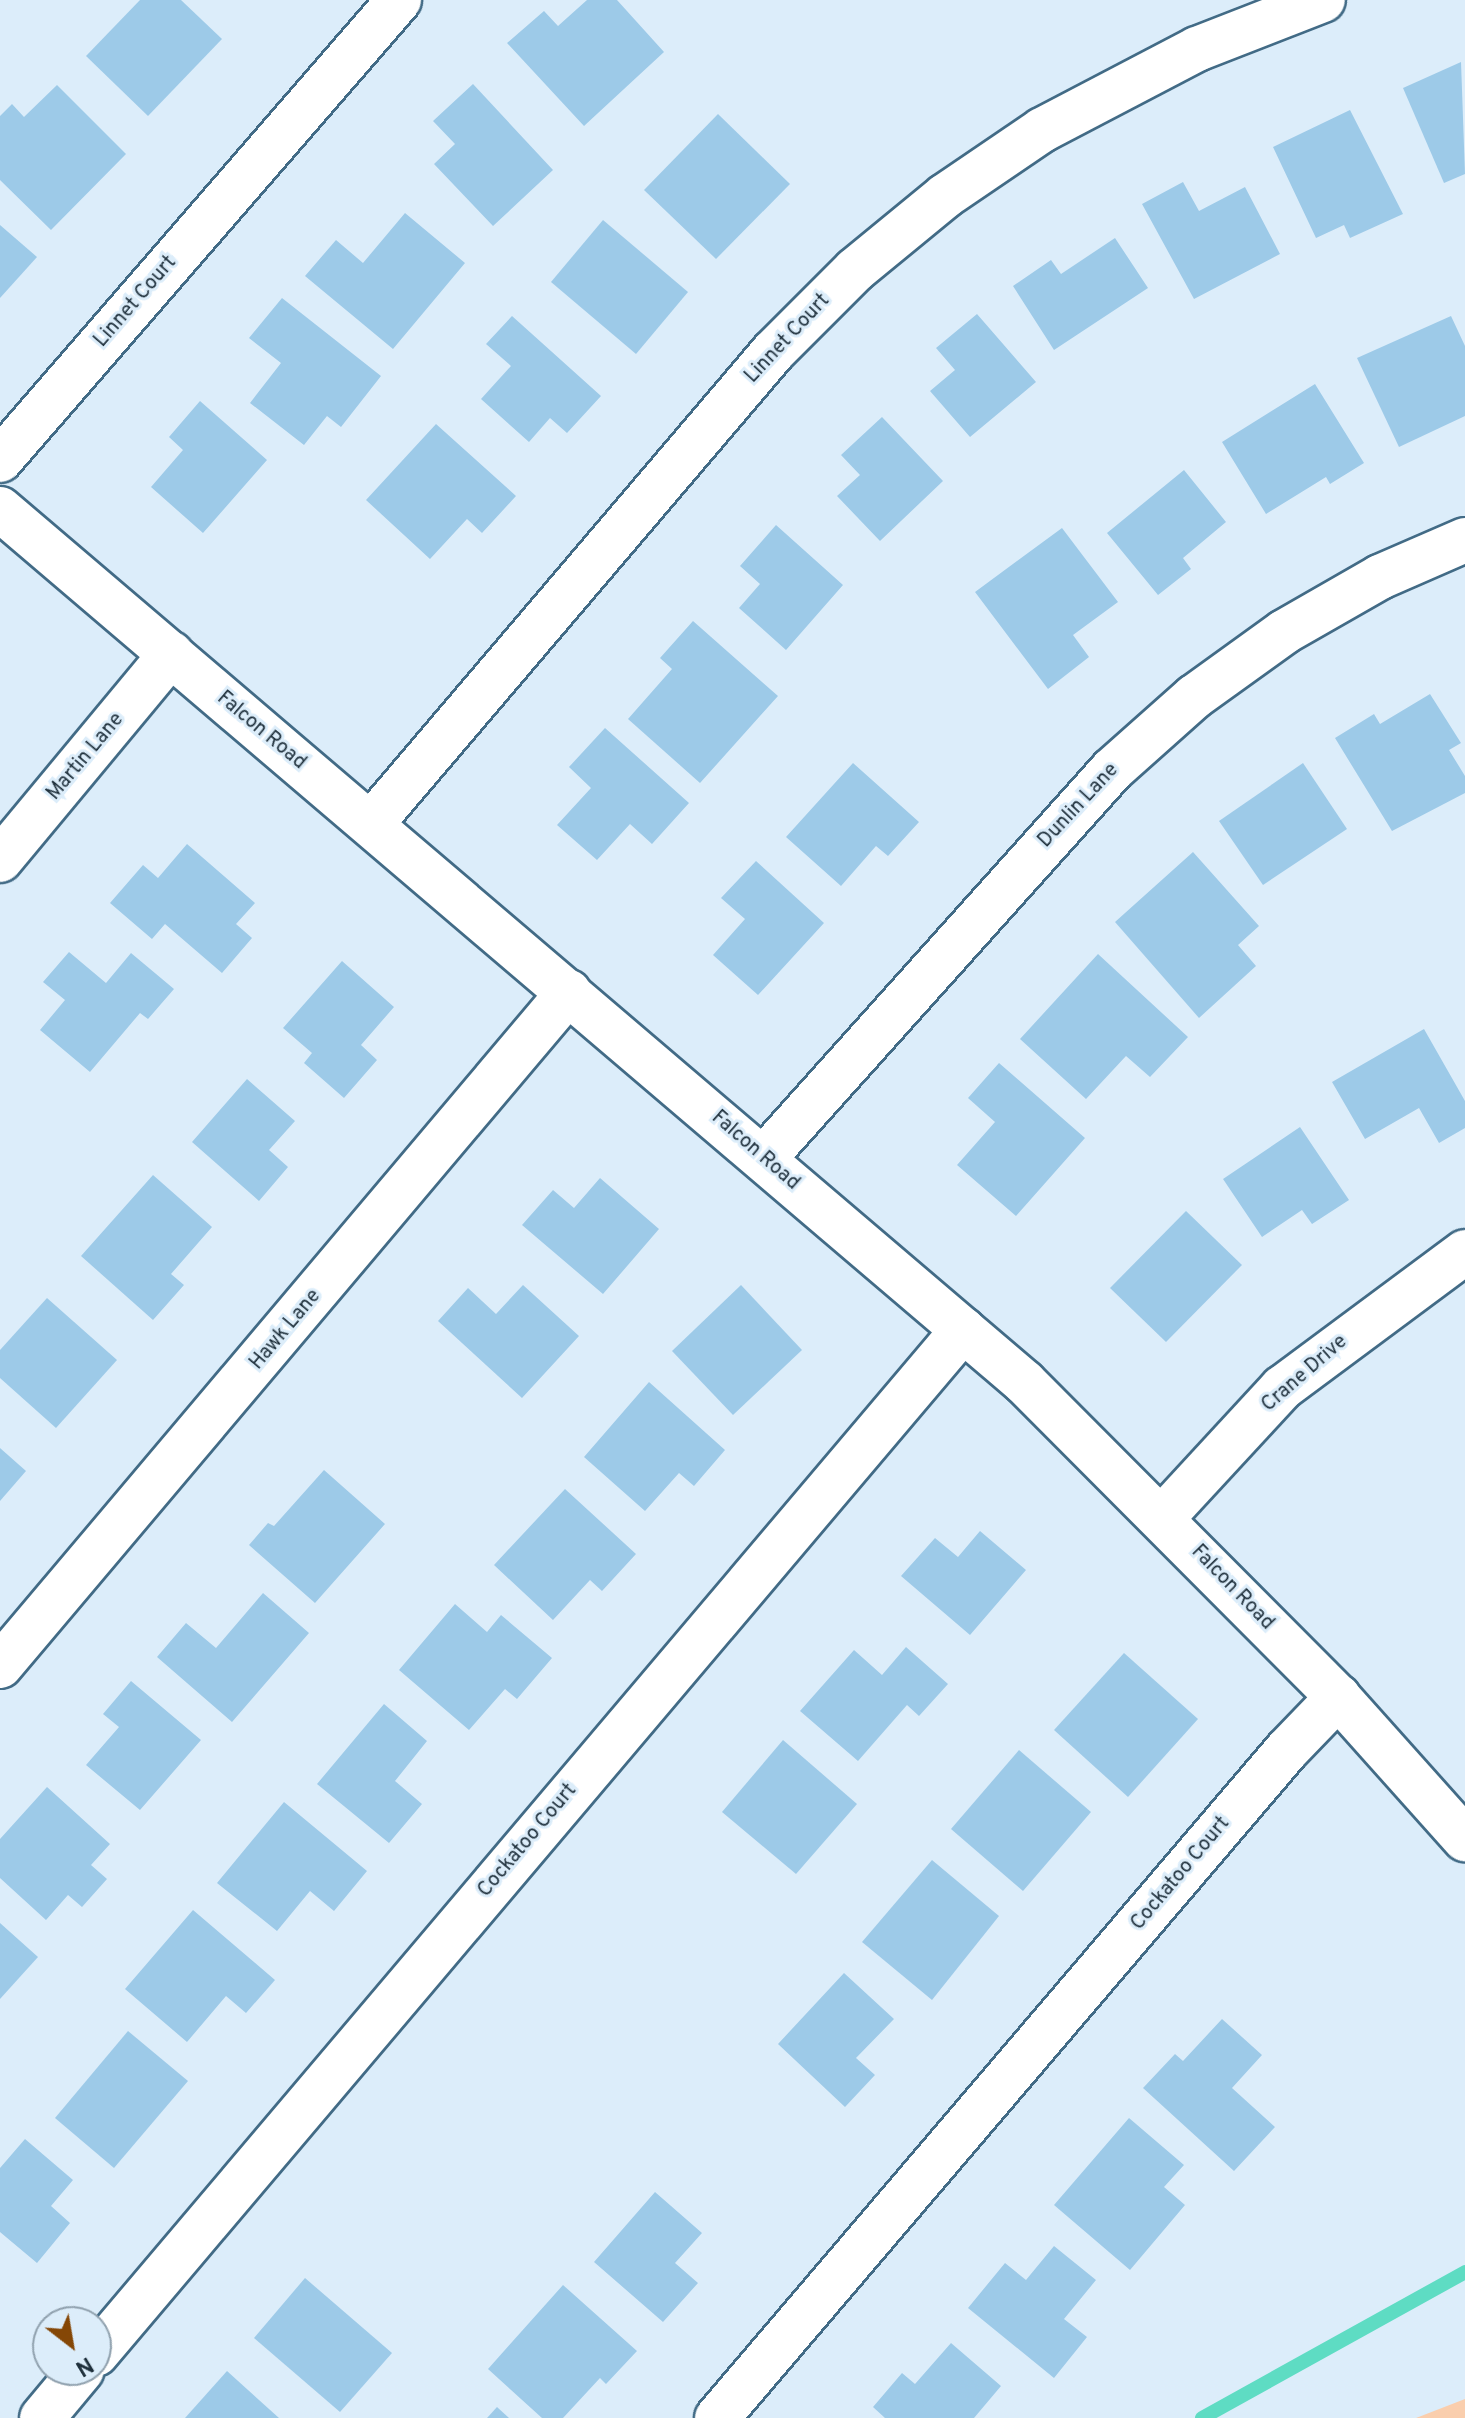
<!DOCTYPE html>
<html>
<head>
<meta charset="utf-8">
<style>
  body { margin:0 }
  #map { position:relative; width:1465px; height:2418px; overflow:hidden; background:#dcedfa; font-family:Overpass,sans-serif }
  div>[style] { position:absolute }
  .green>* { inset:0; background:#facead }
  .stream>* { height:14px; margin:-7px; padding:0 7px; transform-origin:7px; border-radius:7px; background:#5edcc3 }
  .building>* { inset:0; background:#9dcae8 }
  .roads { filter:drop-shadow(2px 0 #426b86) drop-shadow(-2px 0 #426b86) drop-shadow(0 2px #426b86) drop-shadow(0 -2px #426b86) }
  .minor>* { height:44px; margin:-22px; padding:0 22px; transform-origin:22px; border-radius:22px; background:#fff }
  .tertiary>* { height:44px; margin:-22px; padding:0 22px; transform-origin:22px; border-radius:22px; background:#fff }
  span { translate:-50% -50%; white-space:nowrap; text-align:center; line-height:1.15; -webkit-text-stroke:6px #dcedfa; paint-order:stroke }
  .street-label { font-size:20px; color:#1e2f3b }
  .north { position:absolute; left:32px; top:2306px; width:80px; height:80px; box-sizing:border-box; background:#dcedfa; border:2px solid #90a1ae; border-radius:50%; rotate:149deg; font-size:22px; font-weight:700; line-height:32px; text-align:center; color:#1e2f3b }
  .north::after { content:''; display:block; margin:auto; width:28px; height:36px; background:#854706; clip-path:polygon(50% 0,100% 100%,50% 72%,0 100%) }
</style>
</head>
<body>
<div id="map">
  <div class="green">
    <i style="clip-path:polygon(1465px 2399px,1465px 2418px,1416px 2418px)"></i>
  </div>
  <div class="stream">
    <i style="left:1202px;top:2418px;width:301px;rotate:-29deg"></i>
  </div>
  <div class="building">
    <i style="clip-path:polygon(140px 0,181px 0,222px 39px,148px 116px,86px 56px)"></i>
    <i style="clip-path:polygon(587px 0,617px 0,664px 52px,584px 126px,507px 43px,544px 11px,558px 26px)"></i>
    <i style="clip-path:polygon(1461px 62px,1465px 174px,1444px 183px,1403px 88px)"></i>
    <i style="clip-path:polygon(473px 84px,553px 170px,493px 226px,434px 164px,455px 144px,433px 121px)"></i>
    <i style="clip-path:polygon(57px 85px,126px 154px,51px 230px,0 180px,0 116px,12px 104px,24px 117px)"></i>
    <i style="clip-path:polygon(1350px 110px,1403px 214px,1350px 238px,1344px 225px,1316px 238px,1273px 147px)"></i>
    <i style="clip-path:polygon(718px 114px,790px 184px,716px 259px,644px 190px)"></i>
    <i style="clip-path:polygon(1183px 182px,1199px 211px,1245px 187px,1280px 254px,1194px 299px,1142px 204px)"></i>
    <i style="clip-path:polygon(405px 213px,465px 263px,393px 349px,305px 276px,336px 240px,363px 263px)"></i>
    <i style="clip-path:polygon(603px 220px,688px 292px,636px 354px,551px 282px)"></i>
    <i style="clip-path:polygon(0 225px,37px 257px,0 298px)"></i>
    <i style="clip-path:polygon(1115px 238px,1148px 288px,1054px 350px,1013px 286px,1051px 260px,1061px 274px)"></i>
    <i style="clip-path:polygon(282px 298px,381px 376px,341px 427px,327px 416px,304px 445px,250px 403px,281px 363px,249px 338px)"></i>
    <i style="clip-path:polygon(977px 314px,1036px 382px,970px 437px,930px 391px,955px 370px,936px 348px)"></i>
    <i style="clip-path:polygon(512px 316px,601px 396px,567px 433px,550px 418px,529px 442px,481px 399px,511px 366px,486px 344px)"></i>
    <i style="clip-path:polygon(1451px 316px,1465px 346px,1465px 416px,1399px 447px,1357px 358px)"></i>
    <i style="clip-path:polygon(1315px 384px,1364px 463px,1330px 484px,1326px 477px,1266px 514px,1222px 442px)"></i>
    <i style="clip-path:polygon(200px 401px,267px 460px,203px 533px,151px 487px,183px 450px,169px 437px)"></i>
    <i style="clip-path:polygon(882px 417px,943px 481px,880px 541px,837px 496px,860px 475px,841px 455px)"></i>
    <i style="clip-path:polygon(436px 424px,516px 496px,482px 533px,467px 519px,430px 559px,366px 500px)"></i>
    <i style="clip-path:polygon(1184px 470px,1226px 522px,1183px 558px,1191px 569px,1158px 595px,1107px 533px)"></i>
    <i style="clip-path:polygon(776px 525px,843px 585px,786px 650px,739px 608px,760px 584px,740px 566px)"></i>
    <i style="clip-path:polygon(1062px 528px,1118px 602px,1073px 635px,1089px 657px,1048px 689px,975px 592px)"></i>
    <i style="clip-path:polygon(693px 621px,778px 696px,700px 783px,628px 719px,672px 669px,660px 658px)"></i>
    <i style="clip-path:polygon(1430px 694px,1461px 743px,1449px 750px,1465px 776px,1465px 793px,1392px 831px,1335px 738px,1374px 714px,1380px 724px)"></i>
    <i style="clip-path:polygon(605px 728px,689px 803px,652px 844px,630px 824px,597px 860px,557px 825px,591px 788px,569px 767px)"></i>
    <i style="clip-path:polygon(853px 763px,919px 822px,888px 856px,876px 846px,841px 886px,786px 837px)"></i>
    <i style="clip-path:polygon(1303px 763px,1347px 829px,1263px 885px,1219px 821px)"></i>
    <i style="clip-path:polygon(187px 844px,255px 903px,236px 924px,252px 938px,222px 973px,165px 924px,152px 939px,110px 903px,143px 865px,158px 878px)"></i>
    <i style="clip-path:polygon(1193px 852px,1259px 926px,1238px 945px,1256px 966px,1199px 1018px,1115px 922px)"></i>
    <i style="clip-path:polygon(756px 861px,824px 923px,758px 995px,713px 955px,745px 919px,721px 898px)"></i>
    <i style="clip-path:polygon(69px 952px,106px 983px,131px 953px,174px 989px,148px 1019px,140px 1013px,90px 1072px,40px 1030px,65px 1000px,43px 982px)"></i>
    <i style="clip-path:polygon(1098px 954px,1188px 1037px,1150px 1077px,1126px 1056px,1086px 1099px,1020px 1039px)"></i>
    <i style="clip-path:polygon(342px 961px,394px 1007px,361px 1045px,377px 1060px,344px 1098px,304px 1063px,312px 1053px,283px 1028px)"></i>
    <i style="clip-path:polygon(1424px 1029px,1465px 1101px,1465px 1128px,1439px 1143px,1419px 1108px,1365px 1139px,1332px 1082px)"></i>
    <i style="clip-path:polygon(999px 1063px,1085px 1138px,1016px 1216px,957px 1165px,995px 1122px,968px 1098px)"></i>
    <i style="clip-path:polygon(247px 1079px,295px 1121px,269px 1150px,288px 1167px,259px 1201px,192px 1142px)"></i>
    <i style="clip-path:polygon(1300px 1127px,1349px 1200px,1312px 1224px,1302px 1210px,1262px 1237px,1223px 1179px)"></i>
    <i style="clip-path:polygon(153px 1175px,212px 1227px,171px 1274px,184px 1285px,153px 1320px,81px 1256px)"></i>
    <i style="clip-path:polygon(600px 1178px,659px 1229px,603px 1294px,522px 1225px,553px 1190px,574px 1208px)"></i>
    <i style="clip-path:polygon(1186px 1211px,1242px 1265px,1166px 1342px,1110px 1288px)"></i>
    <i style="clip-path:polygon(523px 1285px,579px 1336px,522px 1398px,438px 1321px,468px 1288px,496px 1314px)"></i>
    <i style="clip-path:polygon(741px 1285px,802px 1350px,733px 1415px,672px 1351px)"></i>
    <i style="clip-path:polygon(47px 1298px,117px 1360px,56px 1428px,0 1378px,0 1350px)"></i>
    <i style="clip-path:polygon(649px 1382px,725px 1450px,694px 1486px,679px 1473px,645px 1511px,584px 1457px)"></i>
    <i style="clip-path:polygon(0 1448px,26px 1471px,0 1501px)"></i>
    <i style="clip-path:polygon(324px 1470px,385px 1524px,315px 1603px,249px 1545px,268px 1523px,274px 1526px)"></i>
    <i style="clip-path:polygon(565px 1489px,636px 1554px,602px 1591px,590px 1580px,553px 1620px,494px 1565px)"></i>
    <i style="clip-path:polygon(980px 1531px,1026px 1570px,970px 1635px,901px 1576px,935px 1538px,958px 1557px)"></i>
    <i style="clip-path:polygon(263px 1593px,309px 1633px,232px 1722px,157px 1657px,186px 1623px,216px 1648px)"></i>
    <i style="clip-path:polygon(455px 1604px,487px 1632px,501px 1615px,552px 1658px,517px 1699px,505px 1689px,469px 1730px,399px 1670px)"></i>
    <i style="clip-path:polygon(906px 1647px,948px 1684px,919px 1716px,907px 1705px,858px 1761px,800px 1711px,854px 1650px,882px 1675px)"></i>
    <i style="clip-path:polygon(1124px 1653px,1198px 1719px,1128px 1797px,1054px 1730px)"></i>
    <i style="clip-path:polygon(131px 1681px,201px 1740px,140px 1810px,86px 1765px,119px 1727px,103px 1714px)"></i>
    <i style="clip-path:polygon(384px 1704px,427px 1741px,395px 1781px,422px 1804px,389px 1843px,317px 1784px)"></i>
    <i style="clip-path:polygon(783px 1740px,857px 1804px,796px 1874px,722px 1812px)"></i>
    <i style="clip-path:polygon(1019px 1750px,1091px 1812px,1023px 1891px,951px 1829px)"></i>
    <i style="clip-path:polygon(47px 1787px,110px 1844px,91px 1865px,107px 1879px,82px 1907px,68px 1895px,46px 1920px,0 1878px,0 1839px)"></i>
    <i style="clip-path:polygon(284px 1802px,367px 1871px,334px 1911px,310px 1891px,277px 1931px,217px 1883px)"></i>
    <i style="clip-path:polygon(932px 1860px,999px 1916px,932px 2000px,862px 1942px)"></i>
    <i style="clip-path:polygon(193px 1910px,275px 1980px,246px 2013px,226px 1996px,187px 2042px,125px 1989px)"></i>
    <i style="clip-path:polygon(0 1923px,38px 1957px,0 1999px)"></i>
    <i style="clip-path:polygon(844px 1973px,894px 2019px,856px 2058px,875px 2075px,845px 2107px,778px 2044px)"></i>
    <i style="clip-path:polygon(1222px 2019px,1262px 2055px,1232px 2088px,1275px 2127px,1234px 2171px,1143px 2088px,1175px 2054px,1183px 2061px)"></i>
    <i style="clip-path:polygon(128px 2031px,188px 2081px,114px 2168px,55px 2118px)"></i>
    <i style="clip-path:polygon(1129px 2118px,1184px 2165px,1164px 2187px,1185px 2205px,1130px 2270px,1054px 2205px)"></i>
    <i style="clip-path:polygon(25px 2139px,73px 2180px,51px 2206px,70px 2223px,37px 2263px,0 2232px,0 2168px)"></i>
    <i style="clip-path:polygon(655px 2192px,702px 2233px,675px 2263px,698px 2283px,663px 2322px,594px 2262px)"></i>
    <i style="clip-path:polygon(1054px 2246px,1096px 2280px,1064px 2319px,1087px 2337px,1054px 2378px,968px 2308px,1005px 2263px,1026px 2280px)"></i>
    <i style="clip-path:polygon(305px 2278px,392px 2353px,340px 2412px,254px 2338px)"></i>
    <i style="clip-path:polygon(563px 2285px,637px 2351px,606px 2384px,600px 2378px,563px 2418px,542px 2418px,488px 2369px)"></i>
    <i style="clip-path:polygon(951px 2343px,1001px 2386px,974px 2418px,885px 2418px,873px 2407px,902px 2373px,915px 2384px)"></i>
    <i style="clip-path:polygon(227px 2371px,279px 2418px,185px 2418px)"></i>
    <i style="clip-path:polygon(497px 2407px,509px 2418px,487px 2418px)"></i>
  </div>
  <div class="roads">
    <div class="minor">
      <i style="left:0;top:460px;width:609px;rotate:-49.06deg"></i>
      <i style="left:371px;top:824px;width:620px;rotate:-49.58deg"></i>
      <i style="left:773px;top:352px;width:116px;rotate:-45deg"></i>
      <i style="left:855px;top:270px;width:117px;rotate:-39.4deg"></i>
      <i style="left:945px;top:196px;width:117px;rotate:-34.2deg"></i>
      <i style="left:1042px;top:130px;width:175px;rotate:-27.6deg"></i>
      <i style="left:1197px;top:49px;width:135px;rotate:-21.3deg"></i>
      <i style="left:0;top:860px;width:268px;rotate:-50.3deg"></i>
      <i style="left:764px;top:1158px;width:521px;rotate:-48.11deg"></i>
      <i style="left:1112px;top:770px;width:110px;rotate:-41.7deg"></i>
      <i style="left:1194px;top:697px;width:111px;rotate:-35.8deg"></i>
      <i style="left:1284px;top:632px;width:111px;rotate:-29.8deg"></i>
      <i style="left:1380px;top:577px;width:93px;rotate:-23.5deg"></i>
      <i style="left:1163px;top:1517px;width:176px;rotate:-47.3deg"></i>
      <i style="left:1282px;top:1388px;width:228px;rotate:-36.6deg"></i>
      <i style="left:0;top:1666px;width:882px;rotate:-49.83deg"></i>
      <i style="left:96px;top:2354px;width:1342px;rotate:-49.75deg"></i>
      <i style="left:42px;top:2418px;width:62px;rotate:-50.2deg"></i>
      <i style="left:717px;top:2418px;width:878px;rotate:-49.53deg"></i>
      <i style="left:1287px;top:1750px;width:74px;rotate:-46.1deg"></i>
    </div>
    <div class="tertiary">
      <i style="left:0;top:509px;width:1346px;rotate:40.45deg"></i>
      <i style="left:1024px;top:1382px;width:445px;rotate:45.1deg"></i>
      <i style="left:1338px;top:1697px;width:191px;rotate:48.2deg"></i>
    </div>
  </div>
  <div class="street-label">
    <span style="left:136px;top:302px;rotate:-49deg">Linnet Court</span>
    <span style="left:788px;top:339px;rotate:-47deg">Linnet Court</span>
    <span style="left:261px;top:731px;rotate:40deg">Falcon Road</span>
    <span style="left:86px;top:757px;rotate:-50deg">Martin Lane</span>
    <span style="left:1079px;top:806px;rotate:-47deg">Dunlin Lane</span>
    <span style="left:755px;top:1151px;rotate:41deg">Falcon Road</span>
    <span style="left:286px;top:1330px;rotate:-50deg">Hawk Lane</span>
    <span style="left:1305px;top:1374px;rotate:-41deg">Crane Drive</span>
    <span style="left:1232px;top:1588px;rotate:46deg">Falcon Road</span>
    <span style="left:528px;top:1841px;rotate:-50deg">Cockatoo Court</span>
    <span style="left:1181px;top:1874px;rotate:-50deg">Cockatoo Court</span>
  </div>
  <div class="north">N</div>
</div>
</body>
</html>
